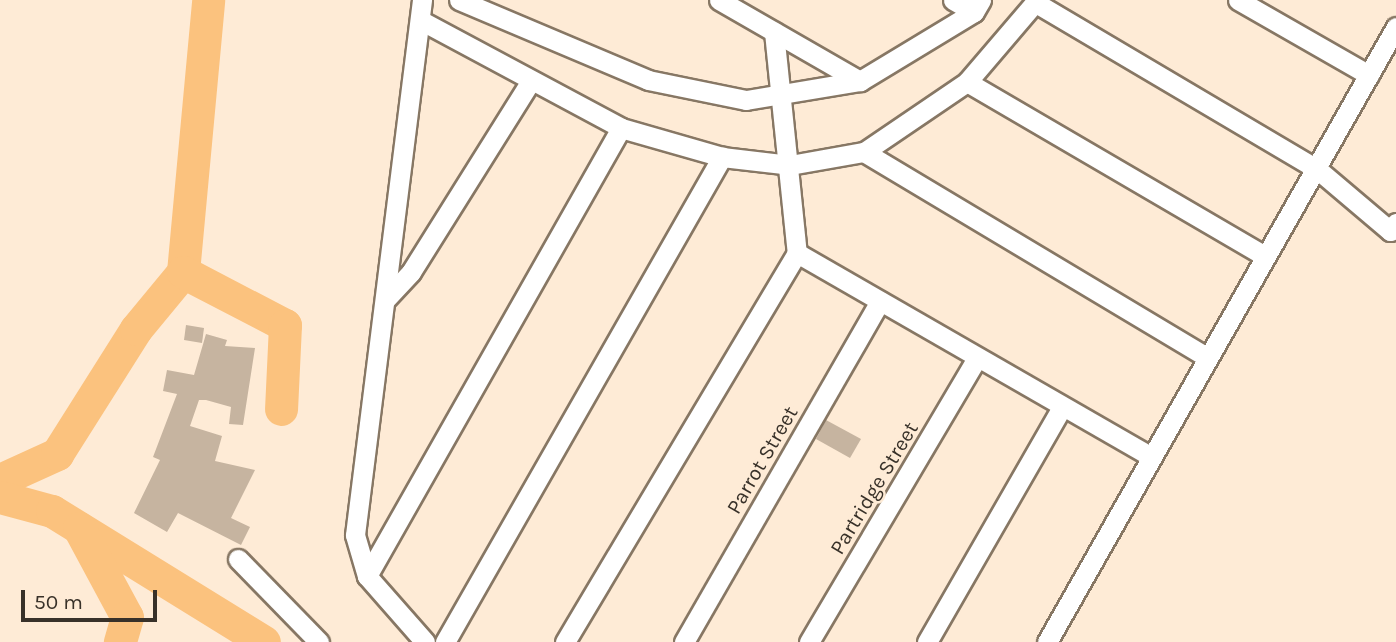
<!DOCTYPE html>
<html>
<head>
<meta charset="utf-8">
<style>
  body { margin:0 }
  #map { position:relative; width:1396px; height:642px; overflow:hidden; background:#feebd6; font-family:Karla,sans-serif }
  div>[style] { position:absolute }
  .river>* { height:33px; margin:-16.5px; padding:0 16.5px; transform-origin:16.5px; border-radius:16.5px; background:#fbc27e }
  .building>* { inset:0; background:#c6b4a0 }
  .roads { filter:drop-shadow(2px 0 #877764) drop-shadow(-2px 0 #877764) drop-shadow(0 2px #877764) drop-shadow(0 -2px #877764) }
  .minor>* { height:19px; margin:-9.5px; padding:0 9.5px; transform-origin:9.5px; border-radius:9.5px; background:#fff }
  span { translate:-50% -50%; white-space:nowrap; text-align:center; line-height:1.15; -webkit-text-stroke:5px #feebd6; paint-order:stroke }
  .street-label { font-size:21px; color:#383129 }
  .scale { position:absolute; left:21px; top:590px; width:136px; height:32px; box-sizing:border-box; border:4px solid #383129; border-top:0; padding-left:9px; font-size:21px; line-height:24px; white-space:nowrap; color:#383129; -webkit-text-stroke:5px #feebd6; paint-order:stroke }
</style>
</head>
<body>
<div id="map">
  <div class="river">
    <i style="left:183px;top:272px;width:273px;rotate:-84.7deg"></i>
    <i style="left:0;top:480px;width:63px;rotate:-24.5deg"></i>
    <i style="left:57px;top:454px;width:148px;rotate:-57.7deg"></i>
    <i style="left:136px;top:329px;width:74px;rotate:-50.5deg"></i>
    <i style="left:183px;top:272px;width:115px;rotate:27.5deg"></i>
    <i style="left:285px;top:325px;width:84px;rotate:92.7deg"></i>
    <i style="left:0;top:497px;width:54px;rotate:15.1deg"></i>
    <i style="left:52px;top:511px;width:249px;rotate:31.7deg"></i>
    <i style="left:79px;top:528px;width:101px;rotate:61.7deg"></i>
    <i style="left:127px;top:617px;width:26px;rotate:106deg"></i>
  </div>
  <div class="building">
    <i style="clip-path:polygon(186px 325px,204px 328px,202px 343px,184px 340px)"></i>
    <i style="clip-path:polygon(206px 334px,227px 340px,225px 346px,255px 348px,243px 425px,229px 424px,231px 407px,206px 400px,199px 400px,190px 426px,222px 436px,215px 461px,255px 470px,231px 518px,250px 527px,241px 545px,178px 513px,167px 532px,134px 513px,160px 460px,153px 457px,177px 394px,163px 391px,167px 370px,194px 375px)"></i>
    <i style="clip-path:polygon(826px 420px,861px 439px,850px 458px,816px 439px)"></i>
  </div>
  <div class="roads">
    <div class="minor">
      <i style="left:422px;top:0;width:539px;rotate:97.14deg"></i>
      <i style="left:355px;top:535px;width:43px;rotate:73.7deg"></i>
      <i style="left:367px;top:576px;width:88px;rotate:48.7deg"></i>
      <i style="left:459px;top:0;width:205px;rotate:22.9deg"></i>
      <i style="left:648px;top:80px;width:100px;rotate:11.5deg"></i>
      <i style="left:746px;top:100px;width:116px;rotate:-9.5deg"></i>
      <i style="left:860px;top:81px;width:133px;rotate:-31.2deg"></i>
      <i style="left:974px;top:12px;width:14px;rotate:-60deg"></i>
      <i style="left:719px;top:0;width:163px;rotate:29.9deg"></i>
      <i style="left:953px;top:0;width:24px;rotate:30deg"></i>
      <i style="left:1238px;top:0;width:151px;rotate:29.8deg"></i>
      <i style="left:1036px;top:3px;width:326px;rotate:30.6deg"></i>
      <i style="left:1317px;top:169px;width:96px;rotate:40.3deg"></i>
      <i style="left:1390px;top:231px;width:10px;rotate:-53deg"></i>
      <i style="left:420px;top:20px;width:228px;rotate:28.2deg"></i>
      <i style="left:621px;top:128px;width:105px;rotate:16deg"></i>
      <i style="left:722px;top:157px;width:68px;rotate:6.7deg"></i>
      <i style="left:790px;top:165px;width:75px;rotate:-10deg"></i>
      <i style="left:864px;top:152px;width:125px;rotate:-34.2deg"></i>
      <i style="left:967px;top:82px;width:108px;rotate:-49.5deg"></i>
      <i style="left:774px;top:32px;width:222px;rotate:84.1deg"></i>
      <i style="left:797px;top:253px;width:409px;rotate:29.9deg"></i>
      <i style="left:967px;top:82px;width:346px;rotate:30.3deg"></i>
      <i style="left:864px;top:152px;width:401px;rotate:30.9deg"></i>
      <i style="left:385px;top:300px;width:38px;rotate:-47deg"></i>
      <i style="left:411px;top:272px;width:226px;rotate:-57.9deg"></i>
      <i style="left:238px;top:559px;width:116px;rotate:45.7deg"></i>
      <i style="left:367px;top:576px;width:515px;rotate:-60.45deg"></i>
      <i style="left:445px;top:642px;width:559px;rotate:-60.27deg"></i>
      <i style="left:565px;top:642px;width:453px;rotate:-59.2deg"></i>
      <i style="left:684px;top:642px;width:393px;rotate:-60.1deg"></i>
      <i style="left:809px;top:642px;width:330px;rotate:-59.4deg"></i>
      <i style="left:927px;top:642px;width:271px;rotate:-60.1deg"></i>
      <i style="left:1047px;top:642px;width:707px;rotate:-60.43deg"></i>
    </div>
  </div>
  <div class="street-label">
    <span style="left:762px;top:460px;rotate:-60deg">Parrot Street</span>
    <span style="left:874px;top:488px;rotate:-59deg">Partridge Street</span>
  </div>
  <div class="scale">50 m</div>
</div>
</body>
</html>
